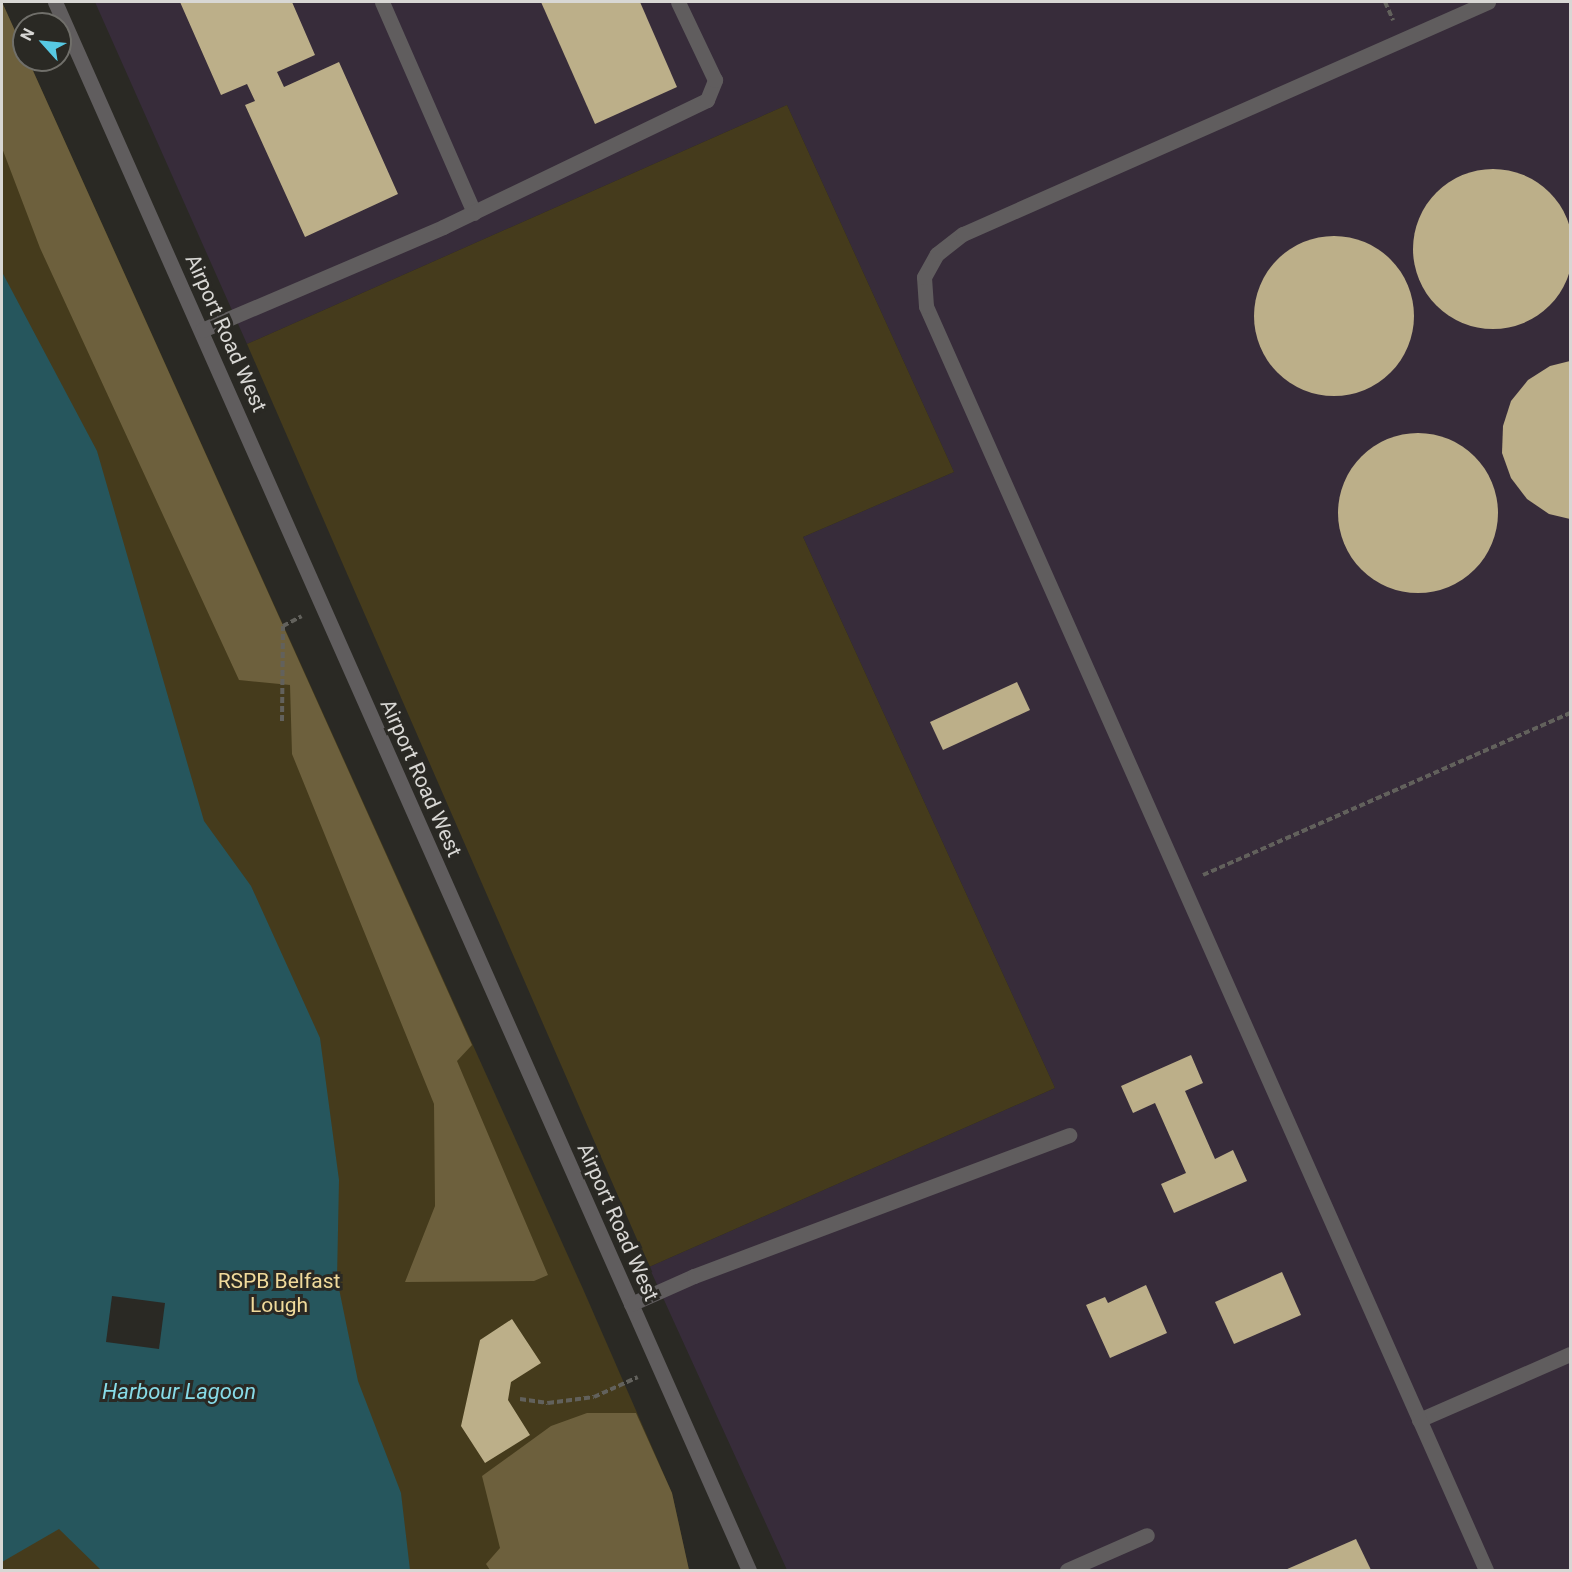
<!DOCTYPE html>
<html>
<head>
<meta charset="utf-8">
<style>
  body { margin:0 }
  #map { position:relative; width:1572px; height:1572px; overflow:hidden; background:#2a2924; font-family:Roboto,sans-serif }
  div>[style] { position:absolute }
  .industrial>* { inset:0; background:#372c3a }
  .green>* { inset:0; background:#453b1c }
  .forest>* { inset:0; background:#6d603d }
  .water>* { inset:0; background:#26565d }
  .pier>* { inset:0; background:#2a2924 }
  .building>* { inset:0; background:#bcaf89 }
  .round { border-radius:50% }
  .path>* { height:4px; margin-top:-2px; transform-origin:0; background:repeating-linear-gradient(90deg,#62615c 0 6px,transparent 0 9px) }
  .minor>* { height:15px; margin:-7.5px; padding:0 7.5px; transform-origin:7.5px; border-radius:7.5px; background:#605d5e }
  span { translate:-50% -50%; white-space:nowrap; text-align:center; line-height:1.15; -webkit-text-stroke:6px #2a2924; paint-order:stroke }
  .street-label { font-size:21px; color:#d8d7d4 }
  .park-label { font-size:21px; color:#f0da9b }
  .water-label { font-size:22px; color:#87dbe7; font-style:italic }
  .frame { position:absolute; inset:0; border:3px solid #d8d7d4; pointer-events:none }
  .north { position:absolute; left:12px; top:12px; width:60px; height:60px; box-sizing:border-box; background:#2a2924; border:2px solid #706f6a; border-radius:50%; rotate:297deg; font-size:16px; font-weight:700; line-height:24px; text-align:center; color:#d8d7d4 }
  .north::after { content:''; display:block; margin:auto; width:21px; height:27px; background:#57c9e3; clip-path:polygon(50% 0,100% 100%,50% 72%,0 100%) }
</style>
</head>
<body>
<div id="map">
  <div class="industrial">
    <i style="clip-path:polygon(95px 2px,1570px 2px,1570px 1570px,787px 1570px,649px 1267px,1055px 1088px,803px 537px,954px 472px,787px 105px,247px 344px)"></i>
  </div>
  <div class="green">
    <i style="clip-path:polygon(2px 2px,583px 1289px,672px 1493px,689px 1570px,2px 1570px)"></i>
    <i style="clip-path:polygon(787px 105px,954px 472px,803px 537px,1055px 1088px,649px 1267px,247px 344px)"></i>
  </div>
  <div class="forest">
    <i style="clip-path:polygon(2px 2px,472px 1045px,457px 1061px,548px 1275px,534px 1281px,405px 1282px,435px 1206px,434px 1104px,292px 754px,290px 685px,239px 680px,40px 248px,2px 148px)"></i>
    <i style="clip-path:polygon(587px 1413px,636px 1413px,672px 1493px,689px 1570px,490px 1570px,486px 1564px,500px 1548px,482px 1476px,551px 1426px)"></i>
  </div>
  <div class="water">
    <i style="clip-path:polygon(2px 272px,97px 451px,204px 821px,251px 886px,320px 1038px,339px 1180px,337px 1279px,358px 1381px,401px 1493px,410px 1570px,101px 1570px,59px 1529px,2px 1562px)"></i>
  </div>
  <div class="pier">
    <i style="clip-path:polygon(112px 1296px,165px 1303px,159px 1349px,106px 1342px)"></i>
  </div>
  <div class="building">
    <i style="clip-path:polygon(180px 2px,292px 2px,315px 55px,277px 72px,284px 87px,339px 62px,398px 194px,305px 237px,245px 105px,255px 101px,247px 84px,221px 95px)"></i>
    <i style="clip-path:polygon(541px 2px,640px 2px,677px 87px,595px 124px)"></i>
    <i class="round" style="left:1413px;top:169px;width:160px;height:160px"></i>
    <i class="round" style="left:1254px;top:236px;width:160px;height:160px"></i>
    <i style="clip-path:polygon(1570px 361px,1570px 519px,1549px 514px,1527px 499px,1511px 478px,1502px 453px,1503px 426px,1511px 401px,1528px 380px,1550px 366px)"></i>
    <i class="round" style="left:1338px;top:433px;width:160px;height:160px"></i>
    <i style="clip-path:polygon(1017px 682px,1030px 710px,943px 750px,930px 722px)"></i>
    <i style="clip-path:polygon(1191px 1055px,1203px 1083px,1185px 1091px,1215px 1159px,1233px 1150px,1247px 1181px,1174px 1213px,1161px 1184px,1186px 1173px,1155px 1103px,1133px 1113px,1121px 1086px)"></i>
    <i style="clip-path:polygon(1282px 1272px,1301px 1315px,1234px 1344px,1215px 1302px)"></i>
    <i style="clip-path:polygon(1146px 1285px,1167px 1333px,1110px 1358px,1086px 1305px,1105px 1297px,1108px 1303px)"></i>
    <i style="clip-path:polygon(512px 1319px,541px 1363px,511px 1382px,508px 1400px,530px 1435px,485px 1463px,461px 1426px,480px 1340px)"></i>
    <i style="clip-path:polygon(1356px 1539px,1371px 1570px,1285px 1570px)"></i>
  </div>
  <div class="path">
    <i style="left:1385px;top:2px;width:20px;rotate:66deg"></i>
    <i style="left:282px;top:721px;width:95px;rotate:-89.4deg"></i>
    <i style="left:283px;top:626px;width:21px;rotate:-28deg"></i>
    <i style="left:1203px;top:875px;width:401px;rotate:-23.8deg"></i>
    <i style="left:520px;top:1399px;width:28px;rotate:8deg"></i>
    <i style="left:548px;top:1403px;width:46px;rotate:-7.4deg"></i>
    <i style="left:594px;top:1397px;width:48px;rotate:-24.4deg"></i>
  </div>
  <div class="minor">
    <i style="left:55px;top:2px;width:1715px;rotate:66.13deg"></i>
    <i style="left:382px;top:2px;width:230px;rotate:66.4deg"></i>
    <i style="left:202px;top:330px;width:262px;rotate:-23.1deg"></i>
    <i style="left:443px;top:227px;width:293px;rotate:-25.7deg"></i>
    <i style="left:707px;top:100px;width:22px;rotate:-68deg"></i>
    <i style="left:715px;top:80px;width:86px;rotate:-115.4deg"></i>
    <i style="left:631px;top:1304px;width:69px;rotate:-24deg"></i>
    <i style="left:694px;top:1276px;width:401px;rotate:-20.6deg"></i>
    <i style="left:1419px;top:1420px;width:165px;rotate:-23.6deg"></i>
    <i style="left:1067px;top:1570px;width:87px;rotate:-23.6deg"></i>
    <i style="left:1486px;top:1570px;width:1382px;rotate:-113.9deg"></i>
    <i style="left:926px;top:306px;width:29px;rotate:-94deg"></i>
    <i style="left:924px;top:277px;width:26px;rotate:-61deg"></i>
    <i style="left:937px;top:254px;width:33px;rotate:-38deg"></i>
    <i style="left:963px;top:234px;width:574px;rotate:-23.84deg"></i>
  </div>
  <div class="street-label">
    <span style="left:226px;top:333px;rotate:66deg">Airport Road West</span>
    <span style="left:421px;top:778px;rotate:66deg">Airport Road West</span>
    <span style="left:618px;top:1222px;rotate:66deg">Airport Road West</span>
  </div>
  <div class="park-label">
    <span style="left:279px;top:1293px">RSPB Belfast<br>Lough</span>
  </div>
  <div class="water-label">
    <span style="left:179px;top:1392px">Harbour Lagoon</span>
  </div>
  <div class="frame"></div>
  <div class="north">N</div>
</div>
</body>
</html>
